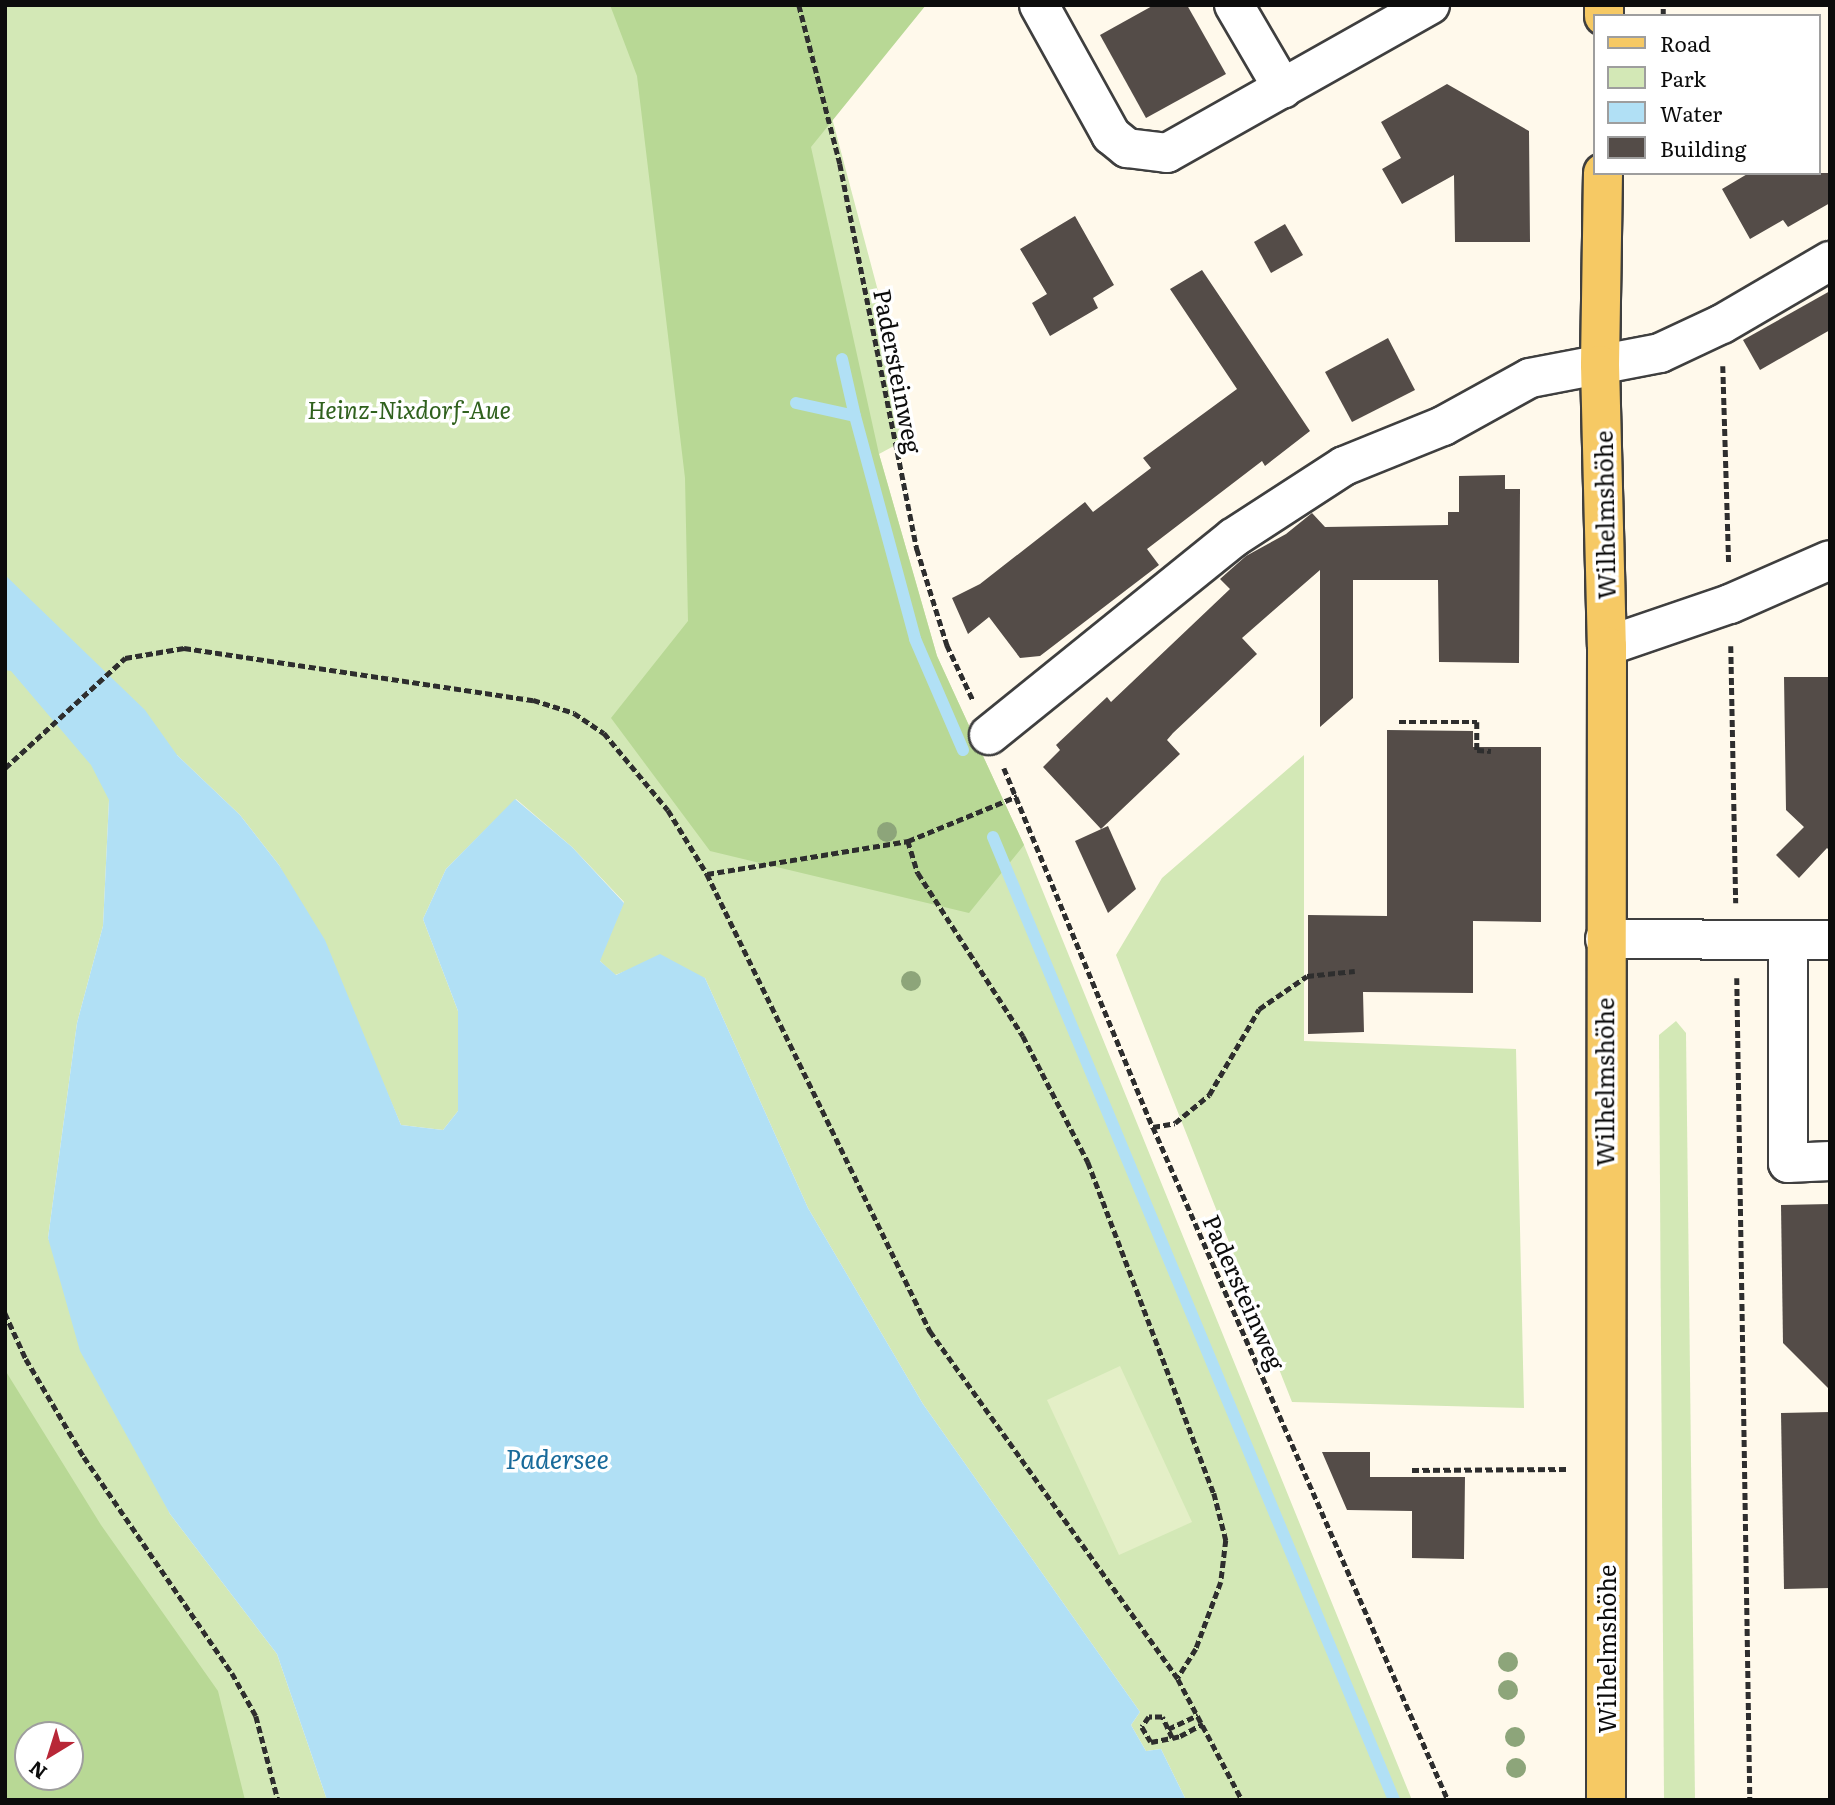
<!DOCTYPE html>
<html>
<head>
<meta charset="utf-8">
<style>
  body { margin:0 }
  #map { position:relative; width:1835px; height:1805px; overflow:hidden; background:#fff9eb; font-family:Literata,serif }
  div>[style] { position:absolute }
  .green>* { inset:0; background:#d3e8b6 }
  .forest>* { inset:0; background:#b8d895 }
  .pitch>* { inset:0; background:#e4efc7 }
  .water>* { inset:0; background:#b1e0f5 }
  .stream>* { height:12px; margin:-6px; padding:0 6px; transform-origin:6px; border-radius:6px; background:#b1e0f5 }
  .building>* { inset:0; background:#544c48 }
  .path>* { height:4.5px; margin-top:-2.25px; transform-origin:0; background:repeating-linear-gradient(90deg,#2e2e2e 0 7px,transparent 0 10.5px) }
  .roads { filter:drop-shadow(2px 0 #3f3f3f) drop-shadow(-2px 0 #3f3f3f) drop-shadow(0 2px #3f3f3f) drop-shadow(0 -2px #3f3f3f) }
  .minor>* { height:38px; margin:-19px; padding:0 19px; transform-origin:19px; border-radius:19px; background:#fff }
  .major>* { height:38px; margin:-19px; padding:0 19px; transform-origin:19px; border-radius:19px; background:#f6c964 }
  .trees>* { width:20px; height:20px; margin:-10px; border-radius:50%; background:#8da57a }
  span { translate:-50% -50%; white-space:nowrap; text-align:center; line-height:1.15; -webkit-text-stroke:7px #fff; paint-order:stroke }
  .street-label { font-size:24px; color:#0c0c0c }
  .park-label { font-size:24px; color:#30611e; font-style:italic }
  .water-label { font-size:26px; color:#186a9a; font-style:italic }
  .frame { position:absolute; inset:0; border:7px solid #0c0c0c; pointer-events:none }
  .legend { position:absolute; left:1593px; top:14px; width:228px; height:161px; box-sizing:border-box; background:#fff; border:2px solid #9e9e9e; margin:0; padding:9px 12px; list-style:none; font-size:21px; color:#0c0c0c }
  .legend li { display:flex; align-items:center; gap:14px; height:35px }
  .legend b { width:35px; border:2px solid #9e9e9e }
  .north { position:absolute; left:14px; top:1721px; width:70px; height:70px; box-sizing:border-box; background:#fff; border:2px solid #9e9e9e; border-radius:50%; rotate:218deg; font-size:19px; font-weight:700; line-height:28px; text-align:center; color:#0c0c0c }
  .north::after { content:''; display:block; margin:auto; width:24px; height:32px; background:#b82737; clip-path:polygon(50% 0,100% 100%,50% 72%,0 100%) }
</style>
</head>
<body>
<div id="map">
  <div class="green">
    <i style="clip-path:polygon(evenodd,5px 5px,802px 5px,916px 434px,879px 454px,937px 656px,1024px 845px,1412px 1800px,1186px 1800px,1161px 1749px,1146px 1751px,1131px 1725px,1140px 1712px,923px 1404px,808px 1208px,705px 978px,634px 968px,615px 975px,599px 960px,624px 902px,572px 847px,516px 799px,446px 869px,423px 919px,458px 1011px,458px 1111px,443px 1130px,401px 1125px,359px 1027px,279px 865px,240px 815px,177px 755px,109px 800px,103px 926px,77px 1023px,48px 1238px,170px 1514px,277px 1654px,327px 1800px,5px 1800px,5px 5px,28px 1735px,70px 1735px,70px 1777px,28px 1777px,28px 1735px)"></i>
    <i style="clip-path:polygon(1304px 755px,1304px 1041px,1516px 1049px,1524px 1408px,1292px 1402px,1116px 955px,1162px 878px)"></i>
    <i style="clip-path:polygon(1676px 1021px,1686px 1033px,1695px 1800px,1664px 1800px,1659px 1035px)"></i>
  </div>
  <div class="forest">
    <i style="clip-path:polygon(610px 5px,926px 5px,811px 147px,879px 454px,937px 656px,1024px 845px,969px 913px,710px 851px,611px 718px,688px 621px,685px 478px,637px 76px)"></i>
    <i style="clip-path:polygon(evenodd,5px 1370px,101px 1525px,218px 1691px,245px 1800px,5px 1800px,5px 1370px,28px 1735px,70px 1735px,70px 1777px,28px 1777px,28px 1735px)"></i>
  </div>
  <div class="pitch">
    <i style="clip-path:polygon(1120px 1366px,1192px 1522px,1119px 1555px,1047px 1400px)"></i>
  </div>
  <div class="water">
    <i style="clip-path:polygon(5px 575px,145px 710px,177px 755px,240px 815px,279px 865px,325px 940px,401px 1125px,443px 1130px,458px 1111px,458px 1011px,423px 919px,446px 869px,515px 799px,572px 847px,624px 903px,600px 961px,616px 975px,660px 954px,705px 978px,808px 1208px,923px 1404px,1140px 1712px,1131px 1725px,1146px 1751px,1161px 1749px,1186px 1800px,327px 1800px,277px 1654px,170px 1514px,80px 1351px,48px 1238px,77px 1023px,103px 926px,109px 800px,91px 765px,11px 671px,5px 670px)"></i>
  </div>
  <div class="stream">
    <i style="left:842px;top:359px;width:58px;rotate:77.2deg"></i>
    <i style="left:796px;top:403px;width:60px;rotate:12.4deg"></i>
    <i style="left:855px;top:416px;width:231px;rotate:74.9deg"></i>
    <i style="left:915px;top:639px;width:121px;rotate:66.6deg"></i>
    <i style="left:993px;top:837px;width:1043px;rotate:67.39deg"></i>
  </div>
  <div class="building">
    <i style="clip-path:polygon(1154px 5px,1187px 5px,1226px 74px,1146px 118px,1100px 35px)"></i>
    <i style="clip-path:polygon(1447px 84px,1529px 131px,1530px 242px,1455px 242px,1454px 175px,1402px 204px,1382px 169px,1401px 158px,1381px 122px)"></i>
    <i style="clip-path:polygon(1749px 173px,1830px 173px,1830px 203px,1788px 227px,1783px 220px,1750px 239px,1722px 189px)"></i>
    <i style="clip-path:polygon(1075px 216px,1114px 285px,1093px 298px,1098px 308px,1050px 336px,1032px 303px,1047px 294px,1020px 249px)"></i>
    <i style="clip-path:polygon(1285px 224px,1303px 255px,1271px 273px,1254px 242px)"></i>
    <i style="clip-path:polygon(1202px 270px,1310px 431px,1265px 466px,1262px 461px,1147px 549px,1159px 565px,1040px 656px,1020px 658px,989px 617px,968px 634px,952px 598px,980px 584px,1085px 502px,1093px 512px,1151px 468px,1143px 458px,1237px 389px,1170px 289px)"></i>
    <i style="clip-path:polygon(1830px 291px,1830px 330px,1760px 370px,1743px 340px)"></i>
    <i style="clip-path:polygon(1388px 338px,1415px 390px,1352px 422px,1325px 372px)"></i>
    <i style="clip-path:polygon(1505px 475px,1505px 489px,1520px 489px,1519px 663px,1439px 662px,1438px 580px,1353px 580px,1353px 698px,1320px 727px,1320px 570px,1242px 638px,1257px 654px,1173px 733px,1167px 740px,1180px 754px,1101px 829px,1043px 767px,1060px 750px,1056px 745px,1107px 697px,1111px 702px,1230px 589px,1220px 579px,1246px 556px,1286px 534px,1312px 513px,1325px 527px,1448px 525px,1448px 512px,1459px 512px,1459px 476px)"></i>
    <i style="clip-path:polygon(1784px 677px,1830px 677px,1830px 851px,1827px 848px,1799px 878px,1776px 855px,1804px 827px,1786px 810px)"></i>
    <i style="clip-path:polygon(1387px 730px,1473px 731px,1473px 747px,1541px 747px,1541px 922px,1473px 921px,1473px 993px,1363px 992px,1364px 1032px,1308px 1034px,1308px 915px,1387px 916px)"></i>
    <i style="clip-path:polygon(1108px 826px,1136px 889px,1108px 913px,1075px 841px)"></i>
    <i style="clip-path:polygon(1830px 1204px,1830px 1390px,1783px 1343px,1781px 1205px)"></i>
    <i style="clip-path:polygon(1830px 1412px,1830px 1588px,1784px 1589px,1781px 1413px)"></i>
    <i style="clip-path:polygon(1322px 1452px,1370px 1452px,1370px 1477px,1465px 1477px,1464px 1559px,1412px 1558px,1412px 1511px,1347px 1510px)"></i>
  </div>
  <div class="path">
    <i style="left:799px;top:5px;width:164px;rotate:75.5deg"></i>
    <i style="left:840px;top:164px;width:393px;rotate:78.7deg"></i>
    <i style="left:917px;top:549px;width:101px;rotate:72.6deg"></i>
    <i style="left:947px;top:645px;width:61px;rotate:64.7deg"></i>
    <i style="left:1663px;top:16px;width:11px;rotate:-90deg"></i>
    <i style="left:1723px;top:366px;width:198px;rotate:88.3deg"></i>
    <i style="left:1731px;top:646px;width:257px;rotate:88.9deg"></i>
    <i style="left:1399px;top:722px;width:78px"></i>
    <i style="left:1477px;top:722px;width:28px;rotate:90deg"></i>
    <i style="left:1477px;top:750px;width:14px;rotate:4deg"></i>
    <i style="left:5px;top:768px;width:163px;rotate:-42.5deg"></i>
    <i style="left:125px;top:658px;width:60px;rotate:-9.6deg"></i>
    <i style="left:184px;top:648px;width:353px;rotate:8.5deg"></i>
    <i style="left:533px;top:700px;width:43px;rotate:17.6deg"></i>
    <i style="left:574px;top:713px;width:36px;rotate:34deg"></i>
    <i style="left:604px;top:733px;width:100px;rotate:50.3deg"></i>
    <i style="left:668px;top:810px;width:75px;rotate:58.6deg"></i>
    <i style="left:707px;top:874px;width:509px;rotate:63.99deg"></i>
    <i style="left:930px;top:1331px;width:427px;rotate:54.5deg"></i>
    <i style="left:1178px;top:1679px;width:137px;rotate:62.1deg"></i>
    <i style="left:1004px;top:768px;width:389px;rotate:67.5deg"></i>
    <i style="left:1153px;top:1127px;width:735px;rotate:66.33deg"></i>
    <i style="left:908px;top:841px;width:34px;rotate:73deg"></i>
    <i style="left:918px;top:873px;width:194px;rotate:57.2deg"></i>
    <i style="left:1023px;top:1036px;width:142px;rotate:62.7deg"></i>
    <i style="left:1088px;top:1162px;width:354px;rotate:69.2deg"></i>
    <i style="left:1214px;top:1493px;width:49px;rotate:75.7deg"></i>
    <i style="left:1226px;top:1540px;width:42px;rotate:96.8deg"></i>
    <i style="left:1221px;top:1582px;width:72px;rotate:110.5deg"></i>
    <i style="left:1196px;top:1649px;width:34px;rotate:122deg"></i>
    <i style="left:707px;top:874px;width:204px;rotate:-9.3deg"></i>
    <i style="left:908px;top:841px;width:118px;rotate:-22.4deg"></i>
    <i style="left:1737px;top:978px;width:822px;rotate:89.09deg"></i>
    <i style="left:1153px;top:1127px;width:22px;rotate:-10deg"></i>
    <i style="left:1175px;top:1123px;width:44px;rotate:-39.5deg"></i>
    <i style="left:1209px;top:1095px;width:99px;rotate:-59.8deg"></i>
    <i style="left:1259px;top:1009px;width:58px;rotate:-34.5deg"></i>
    <i style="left:1307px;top:976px;width:48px;rotate:-5.9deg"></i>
    <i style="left:5px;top:1313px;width:51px;rotate:65.5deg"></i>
    <i style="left:26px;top:1359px;width:114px;rotate:59.4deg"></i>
    <i style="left:84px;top:1457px;width:262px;rotate:55.6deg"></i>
    <i style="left:232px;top:1673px;width:49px;rotate:60.8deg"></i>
    <i style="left:256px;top:1716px;width:87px;rotate:75.3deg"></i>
    <i style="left:1412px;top:1470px;width:157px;rotate:-0.4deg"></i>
    <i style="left:1168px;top:1729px;width:33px;rotate:-25deg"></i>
    <i style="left:1172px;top:1738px;width:23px;rotate:-115deg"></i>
    <i style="left:1162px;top:1717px;width:13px;rotate:180deg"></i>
    <i style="left:1149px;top:1717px;width:12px;rotate:125deg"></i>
    <i style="left:1142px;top:1727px;width:17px;rotate:59deg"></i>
    <i style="left:1151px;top:1742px;width:21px;rotate:-11deg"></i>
    <i style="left:1172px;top:1738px;width:8px;rotate:-14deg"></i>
    <i style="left:1180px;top:1736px;width:26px;rotate:-28deg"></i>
  </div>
  <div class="roads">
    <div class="minor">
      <i style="left:1039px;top:5px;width:149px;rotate:61deg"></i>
      <i style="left:1111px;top:135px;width:21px;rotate:39deg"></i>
      <i style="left:1127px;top:148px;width:40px;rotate:7.1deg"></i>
      <i style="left:1167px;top:153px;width:302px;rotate:-29.4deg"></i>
      <i style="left:1234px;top:5px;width:97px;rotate:59.7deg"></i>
      <i style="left:1607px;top:646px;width:130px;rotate:-18.9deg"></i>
      <i style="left:1730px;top:604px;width:109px;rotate:-23.7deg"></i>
      <i style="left:989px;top:735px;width:314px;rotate:-38.9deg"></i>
      <i style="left:1233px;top:538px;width:132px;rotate:-33deg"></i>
      <i style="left:1344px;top:466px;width:107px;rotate:-22deg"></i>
      <i style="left:1443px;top:426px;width:99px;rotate:-28.9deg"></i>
      <i style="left:1530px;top:378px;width:132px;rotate:-10.9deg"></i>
      <i style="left:1660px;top:353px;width:68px;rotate:-25.1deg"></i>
      <i style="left:1722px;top:324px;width:125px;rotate:-30.3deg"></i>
      <i style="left:1605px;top:939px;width:225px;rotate:0.3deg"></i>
      <i style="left:1788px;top:940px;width:223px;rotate:90deg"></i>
      <i style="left:1788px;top:1163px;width:42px;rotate:-2.7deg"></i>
    </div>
    <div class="major">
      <i style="left:1604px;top:16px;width:11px;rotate:-90deg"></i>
      <i style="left:1603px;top:173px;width:192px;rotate:90.9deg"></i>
      <i style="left:1600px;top:365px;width:281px;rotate:88.6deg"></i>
      <i style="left:1607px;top:646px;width:1154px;rotate:90.05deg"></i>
    </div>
  </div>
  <div class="trees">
    <i style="left:887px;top:832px"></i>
    <i style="left:911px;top:981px"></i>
    <i style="left:1508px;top:1662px"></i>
    <i style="left:1508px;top:1690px"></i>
    <i style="left:1515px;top:1737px"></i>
    <i style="left:1516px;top:1768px"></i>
  </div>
  <div class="street-label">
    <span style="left:899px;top:371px;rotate:79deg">Padersteinweg</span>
    <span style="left:1604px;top:515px;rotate:-91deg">Wilhelmshöhe</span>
    <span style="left:1604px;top:1082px;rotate:-90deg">Wilhelmshöhe</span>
    <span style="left:1245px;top:1292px;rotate:66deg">Padersteinweg</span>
    <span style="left:1606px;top:1649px;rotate:-90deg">Wilhelmshöhe</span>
  </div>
  <div class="park-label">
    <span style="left:409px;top:409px">Heinz-Nixdorf-Aue</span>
  </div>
  <div class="water-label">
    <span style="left:557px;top:1458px">Padersee</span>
  </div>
  <div class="frame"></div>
  <ul class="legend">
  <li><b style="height:9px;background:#f6c964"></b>Road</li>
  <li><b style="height:19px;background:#d3e8b6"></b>Park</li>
  <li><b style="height:19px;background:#b1e0f5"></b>Water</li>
  <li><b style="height:19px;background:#544c48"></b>Building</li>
  </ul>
  <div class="north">N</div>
</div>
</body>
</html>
